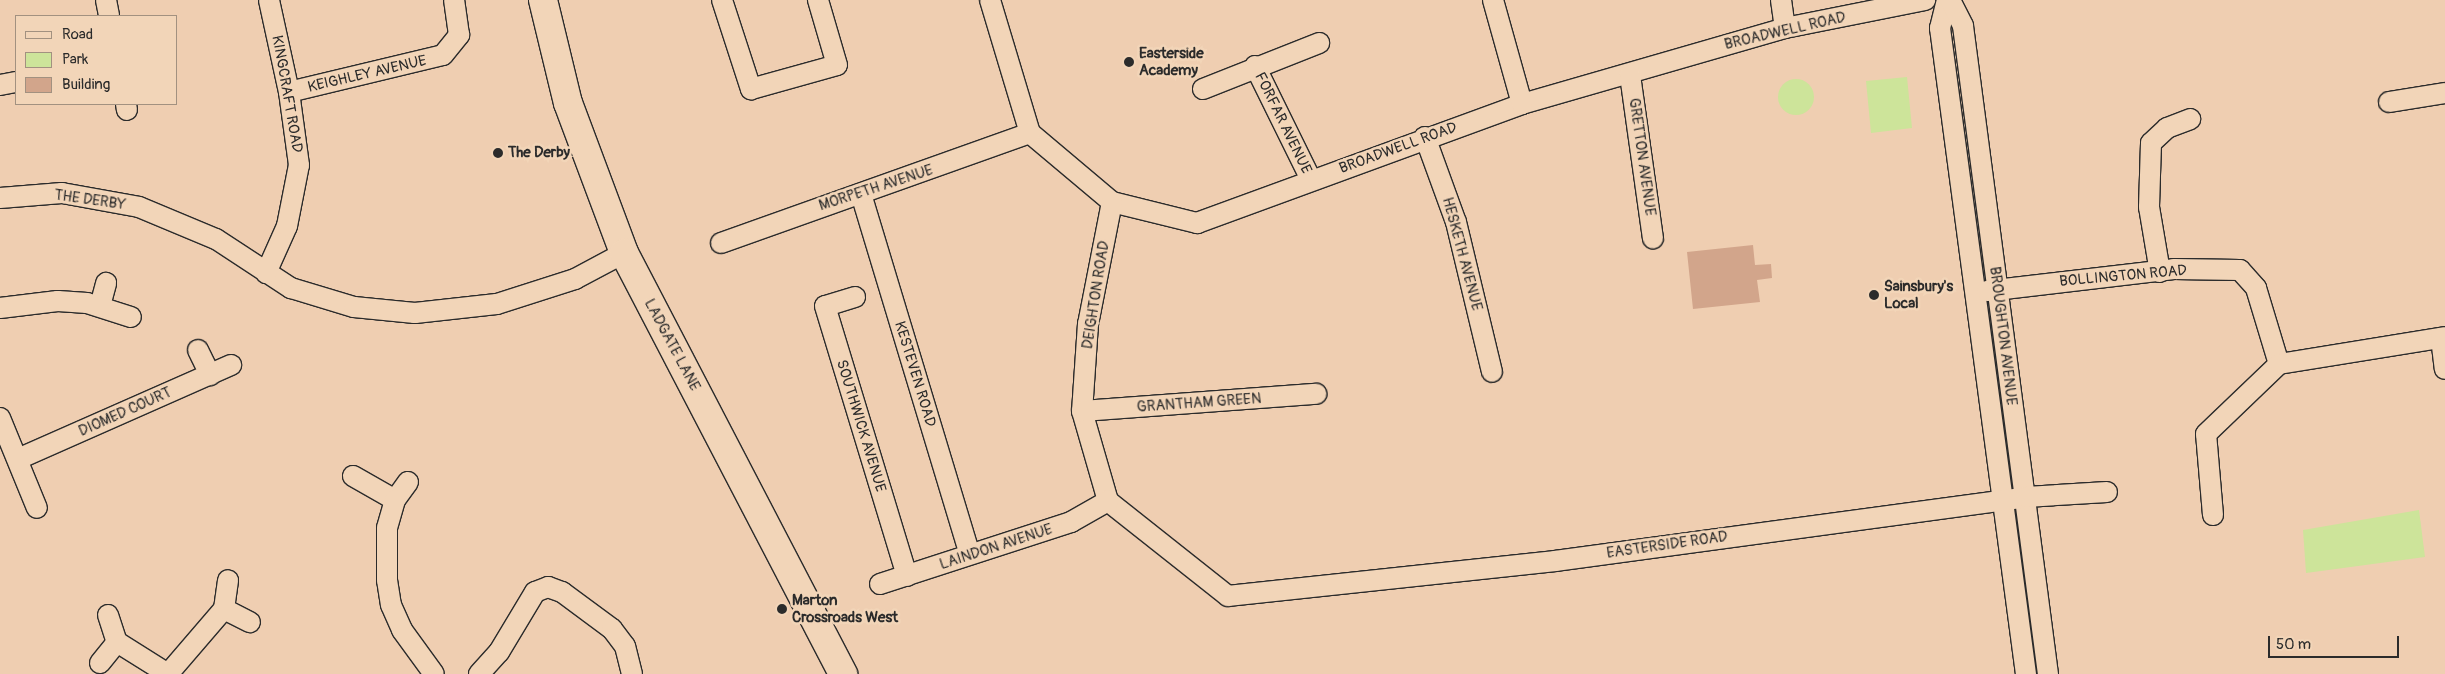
<!DOCTYPE html>
<html>
<head>
<meta charset="utf-8">
<style>
  body { margin:0 }
  #map { position:relative; width:2445px; height:674px; overflow:hidden; background:#efceb1; font-family:Pangolin,sans-serif }
  div>[style] { position:absolute }
  .green>* { inset:0; background:#cde49a }
  .round { border-radius:50% }
  .building>* { inset:0; background:#d2a58b }
  .roads { filter:drop-shadow(1px 0 #2b2b2b) drop-shadow(-1px 0 #2b2b2b) drop-shadow(0 1px #2b2b2b) drop-shadow(0 -1px #2b2b2b) }
  .minor>* { height:20px; margin:-10px; padding:0 10px; transform-origin:10px; border-radius:10px; background:#f2d5b8 }
  .secondary>* { height:28px; margin:-14px; padding:0 14px; transform-origin:14px; border-radius:14px; background:#f2d5b8 }
  .dots>* { width:14px; height:14px; translate:-50% -50%; box-sizing:border-box; border:2px solid #f2d5b8; border-radius:50% }
  span { translate:-50% -50%; white-space:nowrap; text-align:center; line-height:1.15; -webkit-text-stroke:5px #f2d5b8; paint-order:stroke }
  .street-label { font-size:15px; color:#2b2b2b }
  .poi-label { font-size:15px; color:#2b2b2b; font-weight:700 }
  .left { translate:0 -50%; text-align:left }
  .legend { position:absolute; left:15px; top:15px; width:162px; height:90px; box-sizing:border-box; background:#f2d5b8; border:1px solid #a29180; margin:0; padding:6px 9px; list-style:none; font-size:15px; color:#2b2b2b }
  .legend li { display:flex; align-items:center; gap:10px; height:25px }
  .legend b { width:25px; border:1px solid #a29180 }
  .scale { position:absolute; left:2268px; top:636px; width:131px; height:22px; box-sizing:border-box; border:2px solid #2b2b2b; border-top:0; padding-left:6px; font-size:15px; line-height:18px; white-space:nowrap; color:#2b2b2b; -webkit-text-stroke:4px #f2d5b8; paint-order:stroke }
</style>
</head>
<body>
<div id="map">
  <div class="green">
    <i style="clip-path:polygon(1907px 77px,1912px 128px,1871px 133px,1866px 81px)"></i>
    <i class="round" style="left:1778px;top:79px;width:36px;height:36px"></i>
    <i style="clip-path:polygon(2419px 510px,2425px 557px,2306px 573px,2303px 530px)"></i>
  </div>
  <div class="building">
    <i style="clip-path:polygon(1753px 245px,1755px 265px,1771px 264px,1772px 278px,1757px 280px,1760px 302px,1693px 309px,1687px 252px)"></i>
  </div>
  <div class="roads">
    <div class="minor">
      <i style="left:106px;top:0;width:16px;rotate:79deg"></i>
      <i style="left:722px;top:0;width:94px;rotate:72deg"></i>
      <i style="left:751px;top:89px;width:89px;rotate:-15.6deg"></i>
      <i style="left:837px;top:65px;width:68px;rotate:-106.3deg"></i>
      <i style="left:990px;top:0;width:139px;rotate:73.3deg"></i>
      <i style="left:1030px;top:133px;width:107px;rotate:40.1deg"></i>
      <i style="left:1112px;top:202px;width:88px;rotate:13.9deg"></i>
      <i style="left:1197px;top:223px;width:346px;rotate:-20.1deg"></i>
      <i style="left:1522px;top:104px;width:274px;rotate:-16.1deg"></i>
      <i style="left:1785px;top:28px;width:143px;rotate:-11.3deg"></i>
      <i style="left:1493px;top:0;width:108px;rotate:74.4deg"></i>
      <i style="left:1781px;top:0;width:28px;rotate:82deg"></i>
      <i style="left:1947px;top:0;width:29px;rotate:104deg"></i>
      <i style="left:1940px;top:28px;width:652px;rotate:82.42deg"></i>
      <i style="left:1950px;top:0;width:29px;rotate:63deg"></i>
      <i style="left:1963px;top:26px;width:654px;rotate:82.53deg"></i>
      <i style="left:1255px;top:66px;width:127px;rotate:63.8deg"></i>
      <i style="left:1630px;top:75px;width:165px;rotate:82deg"></i>
      <i style="left:0;top:85px;width:16px;rotate:-11deg"></i>
      <i style="left:1203px;top:89px;width:125px;rotate:-21.6deg"></i>
      <i style="left:289px;top:92px;width:158px;rotate:-13.5deg"></i>
      <i style="left:443px;top:55px;width:26px;rotate:-51deg"></i>
      <i style="left:459px;top:35px;width:35px;rotate:-98deg"></i>
      <i style="left:2389px;top:102px;width:57px;rotate:-9.1deg"></i>
      <i style="left:126px;top:104px;width:6px;rotate:81deg"></i>
      <i style="left:1425px;top:137px;width:90px;rotate:70deg"></i>
      <i style="left:1456px;top:222px;width:154px;rotate:76.5deg"></i>
      <i style="left:861px;top:194px;width:376px;rotate:73.2deg"></i>
      <i style="left:0;top:198px;width:62px;rotate:-4.6deg"></i>
      <i style="left:62px;top:193px;width:78px;rotate:10.3deg"></i>
      <i style="left:139px;top:207px;width:83px;rotate:22.6deg"></i>
      <i style="left:216px;top:239px;width:90px;rotate:33.2deg"></i>
      <i style="left:291px;top:288px;width:66px;rotate:16.8deg"></i>
      <i style="left:354px;top:307px;width:61px;rotate:5.6deg"></i>
      <i style="left:415px;top:313px;width:82px;rotate:-6.3deg"></i>
      <i style="left:497px;top:304px;width:82px;rotate:-17.8deg"></i>
      <i style="left:575px;top:279px;width:55px;rotate:-28deg"></i>
      <i style="left:1112px;top:202px;width:124px;rotate:101.1deg"></i>
      <i style="left:1088px;top:324px;width:87px;rotate:93.9deg"></i>
      <i style="left:1082px;top:411px;width:94px;rotate:73.9deg"></i>
      <i style="left:1108px;top:501px;width:153px;rotate:38.4deg"></i>
      <i style="left:1228px;top:596px;width:329px;rotate:-6.1deg"></i>
      <i style="left:1555px;top:561px;width:475px;rotate:-7.7deg"></i>
      <i style="left:2026px;top:497px;width:81px;rotate:-3.5deg"></i>
      <i style="left:721px;top:243px;width:328px;rotate:-19.6deg"></i>
      <i style="left:2160px;top:272px;width:66px;rotate:-99.6deg"></i>
      <i style="left:2149px;top:207px;width:64px;rotate:-88.2deg"></i>
      <i style="left:2151px;top:143px;width:22px;rotate:-43deg"></i>
      <i style="left:2167px;top:128px;width:25px;rotate:-21deg"></i>
      <i style="left:266px;top:273px;width:51px;rotate:-65.9deg"></i>
      <i style="left:287px;top:226px;width:62px;rotate:-78.9deg"></i>
      <i style="left:299px;top:165px;width:74px;rotate:-97.8deg"></i>
      <i style="left:289px;top:92px;width:94px;rotate:-102.3deg"></i>
      <i style="left:1987px;top:291px;width:188px;rotate:-6.7deg"></i>
      <i style="left:2174px;top:269px;width:66px;rotate:0.9deg"></i>
      <i style="left:2240px;top:270px;width:24px;rotate:48deg"></i>
      <i style="left:2256px;top:288px;width:79px;rotate:73.2deg"></i>
      <i style="left:2279px;top:364px;width:168px;rotate:-9.2deg"></i>
      <i style="left:855px;top:297px;width:31px;rotate:163deg"></i>
      <i style="left:825px;top:306px;width:282px;rotate:73.1deg"></i>
      <i style="left:100px;top:306px;width:24px;rotate:-75deg"></i>
      <i style="left:0;top:308px;width:58px;rotate:-6.9deg"></i>
      <i style="left:58px;top:301px;width:29px;rotate:4deg"></i>
      <i style="left:87px;top:303px;width:46px;rotate:17.7deg"></i>
      <i style="left:2441px;top:338px;width:31px;rotate:83deg"></i>
      <i style="left:198px;top:350px;width:28px;rotate:64deg"></i>
      <i style="left:1082px;top:411px;width:235px;rotate:-4.2deg"></i>
      <i style="left:0;top:418px;width:97px;rotate:67.7deg"></i>
      <i style="left:18px;top:459px;width:233px;rotate:-23.8deg"></i>
      <i style="left:353px;top:476px;width:48px;rotate:29.7deg"></i>
      <i style="left:408px;top:482px;width:22px;rotate:126deg"></i>
      <i style="left:395px;top:500px;width:29px;rotate:106deg"></i>
      <i style="left:387px;top:528px;width:52px;rotate:90deg"></i>
      <i style="left:387px;top:580px;width:25px;rotate:81deg"></i>
      <i style="left:391px;top:605px;width:27px;rotate:66deg"></i>
      <i style="left:402px;top:630px;width:54px;rotate:54deg"></i>
      <i style="left:2213px;top:515px;width:81px;rotate:-94.9deg"></i>
      <i style="left:2206px;top:434px;width:101px;rotate:-43.8deg"></i>
      <i style="left:880px;top:584px;width:201px;rotate:-18deg"></i>
      <i style="left:1071px;top:522px;width:43px;rotate:-29.6deg"></i>
      <i style="left:224px;top:609px;width:29px;rotate:27deg"></i>
      <i style="left:108px;top:615px;width:28px;rotate:72deg"></i>
      <i style="left:117px;top:642px;width:60px;rotate:32.1deg"></i>
      <i style="left:100px;top:663px;width:27px;rotate:-51deg"></i>
      <i style="left:168px;top:674px;width:86px;rotate:-49.3deg"></i>
      <i style="left:224px;top:609px;width:29px;rotate:-82deg"></i>
      <i style="left:479px;top:674px;width:30px;rotate:-48deg"></i>
      <i style="left:499px;top:652px;width:70px;rotate:-59deg"></i>
      <i style="left:535px;top:592px;width:14px;rotate:-21deg"></i>
      <i style="left:548px;top:587px;width:15px;rotate:20deg"></i>
      <i style="left:562px;top:592px;width:62px;rotate:36.5deg"></i>
      <i style="left:612px;top:629px;width:21px;rotate:53deg"></i>
      <i style="left:625px;top:646px;width:29px;rotate:76deg"></i>
    </div>
    <div class="secondary">
      <i style="left:543px;top:0;width:106px;rotate:76.4deg"></i>
      <i style="left:568px;top:103px;width:160px;rotate:69.5deg"></i>
      <i style="left:624px;top:253px;width:475px;rotate:62.5deg"></i>
    </div>
  </div>
  <div class="dots">
    <i style="left:1129px;top:62px;background:#2b2b2b"></i>
    <i style="left:498px;top:153px;background:#2b2b2b"></i>
    <i style="left:1874px;top:295px;background:#2b2b2b"></i>
    <i style="left:782px;top:609px;background:#2b2b2b"></i>
  </div>
  <div class="street-label">
    <span style="left:1785px;top:31px;rotate:-13deg">BROADWELL ROAD</span>
    <span style="left:367px;top:74px;rotate:-13deg">KEIGHLEY AVENUE</span>
    <span style="left:287px;top:94px;rotate:80deg">KINGCRAFT ROAD</span>
    <span style="left:1283px;top:123px;rotate:64deg">FORFAR AVENUE</span>
    <span style="left:1398px;top:148px;rotate:-20deg">BROADWELL ROAD</span>
    <span style="left:1642px;top:157px;rotate:82deg">GRETTON AVENUE</span>
    <span style="left:876px;top:188px;rotate:-18deg">MORPETH AVENUE</span>
    <span style="left:90px;top:200px;rotate:8deg">THE DERBY</span>
    <span style="left:1462px;top:254px;rotate:75deg">HESKETH AVENUE</span>
    <span style="left:2123px;top:276px;rotate:-5deg">BOLLINGTON ROAD</span>
    <span style="left:1096px;top:295px;rotate:-81deg">DEIGHTON ROAD</span>
    <span style="left:2003px;top:336px;rotate:83deg">BROUGHTON AVENUE</span>
    <span style="left:672px;top:345px;rotate:62deg">LADGATE LANE</span>
    <span style="left:915px;top:374px;rotate:73deg">KESTEVEN ROAD</span>
    <span style="left:1199px;top:403px;rotate:-4deg">GRANTHAM GREEN</span>
    <span style="left:125px;top:412px;rotate:-24deg">DIOMED COURT</span>
    <span style="left:861px;top:426px;rotate:73deg">SOUTHWICK AVENUE</span>
    <span style="left:1667px;top:545px;rotate:-8deg">EASTERSIDE ROAD</span>
    <span style="left:996px;top:547px;rotate:-18deg">LAINDON AVENUE</span>
  </div>
  <div class="poi-label">
    <span class="left" style="left:1139px;top:62px">Easterside<br>Academy</span>
    <span class="left" style="left:508px;top:153px">The Derby</span>
    <span class="left" style="left:1884px;top:295px">Sainsbury's<br>Local</span>
    <span class="left" style="left:792px;top:609px">Marton<br>Crossroads West</span>
  </div>
  <ul class="legend">
  <li><b style="height:6px;background:#f2d5b8"></b>Road</li>
  <li><b style="height:14px;background:#cde49a"></b>Park</li>
  <li><b style="height:14px;background:#d2a58b"></b>Building</li>
  </ul>
  <div class="scale">50 m</div>
</div>
</body>
</html>
